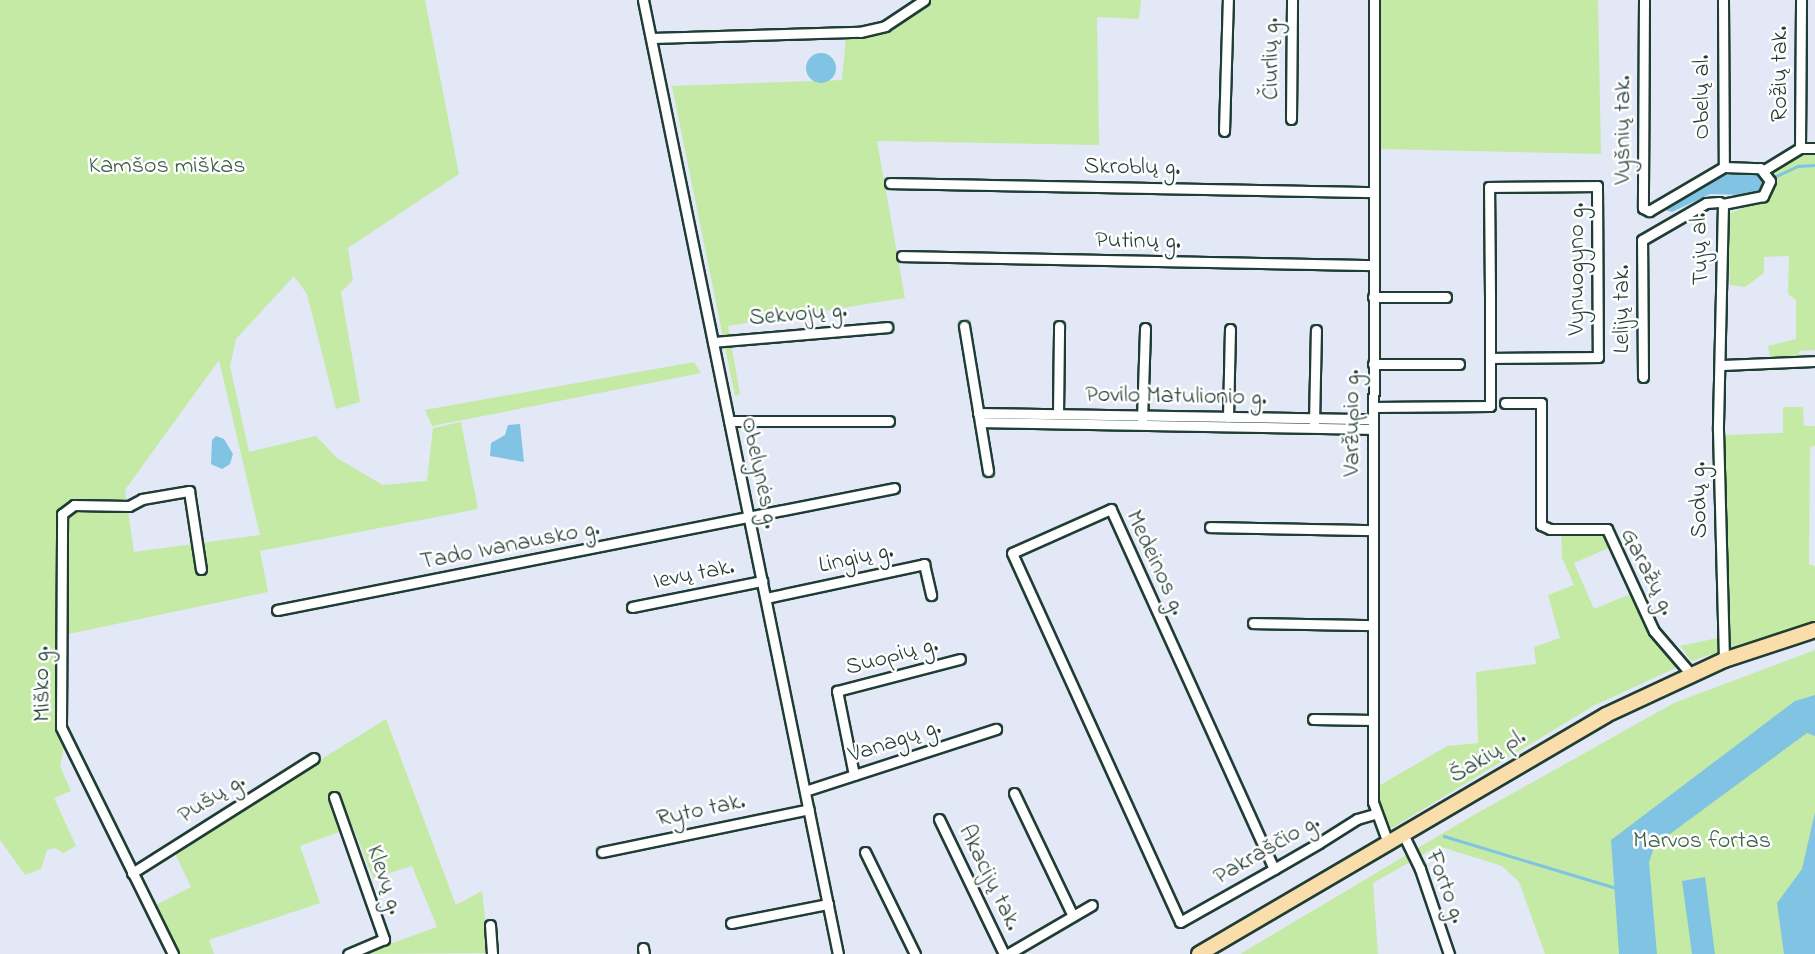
<!DOCTYPE html>
<html>
<head>
<meta charset="utf-8">
<style>
  body { margin:0 }
  #map { position:relative; width:1815px; height:954px; overflow:hidden; background:#e3e8f6; font-family:"Indie Flower",sans-serif }
  div>[style] { position:absolute }
  .green>* { inset:0; background:#c4eaa5 }
  .water>* { inset:0; background:#81c3e2 }
  .round { border-radius:50% }
  .stream>* { height:2.5px; margin:-1.25px; padding:0 1.25px; transform-origin:1.25px; border-radius:1.25px; background:#81c3e2 }
  .roads { filter:drop-shadow(2px 0 #1f3d34) drop-shadow(-2px 0 #1f3d34) drop-shadow(0 2px #1f3d34) drop-shadow(0 -2px #1f3d34) }
  .minor>* { height:9px; margin:-4.5px; padding:0 4.5px; transform-origin:4.5px; border-radius:4.5px; background:#fff }
  .primary>* { height:14px; margin:-7px; padding:0 7px; transform-origin:7px; border-radius:7px; background:#f9deab }
  span { translate:-50% -50%; white-space:nowrap; text-align:center; line-height:1.15; -webkit-text-stroke:5px #fff; paint-order:stroke }
  .street-label { font-size:24px; color:#1f3d34 }
  .park-label { font-size:24px; color:#40604b }
</style>
</head>
<body>
<div id="map">
  <div class="green">
    <i style="clip-path:polygon(evenodd,0 0,425px 0,459px 174px,348px 248px,353px 280px,341px 292px,360px 402px,336px 409px,307px 294px,294px 276px,236px 339px,230px 366px,249px 452px,316px 436px,337px 458px,383px 485px,427px 481px,433px 428px,461px 422px,478px 509px,260px 551px,268px 592px,59px 636px,56px 726px,64px 747px,60px 766px,71px 791px,54px 798px,76px 846px,63px 853px,55px 848px,47px 850px,41px 869px,25px 875px,0 840px,0 0,219px 360px,260px 535px,134px 552px,125px 490px,219px 360px)"></i>
    <i style="clip-path:polygon(929px 0,1141px 0,1139px 19px,1097px 17px,1099px 145px,877px 141px,905px 298px,728px 326px,740px 394px,735px 396px,672px 86px,842px 80px,846px 37px,902px 20px)"></i>
    <i style="clip-path:polygon(1381px 0,1598px 0,1601px 154px,1379px 149px)"></i>
    <i style="clip-path:polygon(1803px 152px,1815px 152px,1815px 350px,1799px 351px,1799px 357px,1770px 357px,1768px 346px,1796px 339px,1796px 300px,1788px 294px,1789px 256px,1764px 257px,1764px 273px,1745px 287px,1730px 285px,1728px 214px,1769px 197px,1775px 184px,1773px 169px)"></i>
    <i style="clip-path:polygon(694px 362px,701px 373px,432px 426px,425px 410px)"></i>
    <i style="clip-path:polygon(1783px 407px,1803px 407px,1804px 426px,1815px 426px,1815px 446px,1810px 447px,1809px 565px,1815px 566px,1815px 622px,1691px 661px,1680px 646px,1727px 636px,1725px 435px,1783px 433px)"></i>
    <i style="clip-path:polygon(1561px 531px,1592px 531px,1608px 536px,1611px 547px,1574px 563px,1594px 609px,1633px 593px,1680px 666px,1593px 706px,1392px 828px,1385px 825px,1377px 787px,1447px 746px,1478px 743px,1476px 672px,1536px 664px,1534px 647px,1560px 638px,1548px 595px,1574px 585px,1562px 558px)"></i>
    <i style="clip-path:polygon(1815px 650px,1815px 954px,1545px 954px,1519px 882px,1502px 866px,1438px 846px,1373px 883px,1378px 954px,1240px 954px,1465px 820px,1674px 703px)"></i>
    <i style="clip-path:polygon(386px 719px,456px 905px,482px 891px,489px 953px,362px 954px,437px 927px,412px 866px,373px 878px,353px 827px,300px 846px,320px 903px,209px 940px,214px 954px,177px 954px,154px 906px,191px 887px,174px 851px)"></i>
  </div>
  <div class="water">
    <i class="round" style="left:806px;top:53px;width:30px;height:30px"></i>
    <i style="clip-path:polygon(1752px 171px,1764px 179px,1761px 190px,1743px 195px,1710px 194px,1672px 212px,1665px 210px,1719px 176px)"></i>
    <i style="clip-path:polygon(520px 424px,524px 462px,490px 456px,491px 443px,505px 435px,508px 425px)"></i>
    <i style="clip-path:polygon(216px 436px,224px 439px,233px 454px,230px 464px,222px 469px,211px 464px,212px 440px)"></i>
    <i style="clip-path:polygon(1815px 695px,1815px 736px,1807px 733px,1655px 845px,1649px 862px,1657px 954px,1619px 954px,1611px 840px,1795px 701px)"></i>
    <i style="clip-path:polygon(1815px 812px,1815px 954px,1784px 954px,1777px 903px,1802px 869px)"></i>
    <i style="clip-path:polygon(1705px 877px,1715px 954px,1692px 954px,1682px 881px)"></i>
  </div>
  <div class="stream">
    <i style="left:1772px;top:178px;width:29px;rotate:-25deg"></i>
    <i style="left:1798px;top:166px;width:17px;rotate:-3deg"></i>
    <i style="left:1444px;top:836px;width:177px;rotate:16.8deg"></i>
  </div>
  <div class="roads">
    <div class="minor">
      <i style="left:643px;top:0;width:974px;rotate:78.45deg"></i>
      <i style="left:1374px;top:0;width:802px;rotate:90.07deg"></i>
      <i style="left:1373px;top:802px;width:44px;rotate:69.9deg"></i>
      <i style="left:1644px;top:0;width:208px;rotate:90.3deg"></i>
      <i style="left:1643px;top:208px;width:7px;rotate:27deg"></i>
      <i style="left:1649px;top:211px;width:87px;rotate:-30.4deg"></i>
      <i style="left:1723px;top:0;width:167px;rotate:89.7deg"></i>
      <i style="left:1724px;top:167px;width:36px;rotate:2deg"></i>
      <i style="left:1760px;top:168px;width:16px;rotate:52deg"></i>
      <i style="left:1770px;top:181px;width:17px;rotate:115deg"></i>
      <i style="left:1763px;top:196px;width:41px;rotate:168.7deg"></i>
      <i style="left:652px;top:38px;width:208px;rotate:-1.7deg"></i>
      <i style="left:860px;top:32px;width:26px;rotate:-13deg"></i>
      <i style="left:885px;top:26px;width:47px;rotate:-33.7deg"></i>
      <i style="left:1291px;top:119px;width:119px;rotate:-89.5deg"></i>
      <i style="left:1224px;top:131px;width:131px;rotate:-88.3deg"></i>
      <i style="left:1800px;top:148px;width:148px;rotate:-89.6deg"></i>
      <i style="left:1764px;top:170px;width:42px;rotate:-31.4deg"></i>
      <i style="left:1800px;top:148px;width:15px"></i>
      <i style="left:890px;top:183px;width:483px;rotate:1.1deg"></i>
      <i style="left:902px;top:256px;width:471px;rotate:1.1deg"></i>
      <i style="left:1373px;top:297px;width:73px"></i>
      <i style="left:964px;top:326px;width:147px;rotate:80.6deg"></i>
      <i style="left:713px;top:342px;width:175px;rotate:-4.9deg"></i>
      <i style="left:1373px;top:364px;width:86px"></i>
      <i style="left:1721px;top:365px;width:94px;rotate:-2.4deg"></i>
      <i style="left:1643px;top:377px;width:137px;rotate:-90.4deg"></i>
      <i style="left:1642px;top:240px;width:74px;rotate:-30deg"></i>
      <i style="left:1706px;top:203px;width:13px;rotate:-4deg"></i>
      <i style="left:1719px;top:202px;width:4px;rotate:27deg"></i>
      <i style="left:1723px;top:204px;width:226px;rotate:91.3deg"></i>
      <i style="left:1718px;top:430px;width:230px;rotate:88.5deg"></i>
      <i style="left:1505px;top:403px;width:36px"></i>
      <i style="left:1541px;top:403px;width:122px;rotate:90deg"></i>
      <i style="left:1541px;top:525px;width:10px;rotate:24deg"></i>
      <i style="left:1550px;top:529px;width:57px"></i>
      <i style="left:1607px;top:529px;width:112px;rotate:65.3deg"></i>
      <i style="left:1654px;top:631px;width:57px;rotate:49.3deg"></i>
      <i style="left:1373px;top:407px;width:117px;rotate:-0.5deg"></i>
      <i style="left:1490px;top:406px;width:110px;rotate:-90deg"></i>
      <i style="left:1490px;top:296px;width:109px;rotate:-90.5deg"></i>
      <i style="left:1489px;top:187px;width:108px;rotate:-0.5deg"></i>
      <i style="left:1597px;top:186px;width:171px;rotate:89.7deg"></i>
      <i style="left:1598px;top:357px;width:108px;rotate:179.5deg"></i>
      <i style="left:978px;top:413px;width:394px;rotate:0.9deg"></i>
      <i style="left:1058px;top:414px;width:88px;rotate:-89.3deg"></i>
      <i style="left:1228px;top:417px;width:88px;rotate:-88.7deg"></i>
      <i style="left:1142px;top:420px;width:92px;rotate:-88.1deg"></i>
      <i style="left:729px;top:421px;width:160px"></i>
      <i style="left:980px;top:422px;width:393px;rotate:1deg"></i>
      <i style="left:1314px;top:423px;width:93px;rotate:-88.8deg"></i>
      <i style="left:1210px;top:527px;width:162px;rotate:1.1deg"></i>
      <i style="left:766px;top:598px;width:162px;rotate:-12.1deg"></i>
      <i style="left:924px;top:564px;width:32px;rotate:77deg"></i>
      <i style="left:632px;top:607px;width:133px;rotate:-11.3deg"></i>
      <i style="left:277px;top:610px;width:629px;rotate:-11.18deg"></i>
      <i style="left:1253px;top:623px;width:120px;rotate:1deg"></i>
      <i style="left:1313px;top:719px;width:60px;rotate:1deg"></i>
      <i style="left:854px;top:775px;width:86px;rotate:-101.4deg"></i>
      <i style="left:837px;top:691px;width:127px;rotate:-14.6deg"></i>
      <i style="left:805px;top:791px;width:201px;rotate:-18deg"></i>
      <i style="left:1014px;top:793px;width:136px;rotate:64.4deg"></i>
      <i style="left:334px;top:797px;width:151px;rotate:70.6deg"></i>
      <i style="left:384px;top:939px;width:39px;rotate:157deg"></i>
      <i style="left:939px;top:819px;width:150px;rotate:64.3deg"></i>
      <i style="left:1403px;top:834px;width:39px;rotate:64deg"></i>
      <i style="left:1420px;top:869px;width:90px;rotate:71.2deg"></i>
      <i style="left:602px;top:852px;width:211px;rotate:-11.7deg"></i>
      <i style="left:865px;top:852px;width:114px;rotate:63.9deg"></i>
      <i style="left:1274px;top:869px;width:395px;rotate:-114.4deg"></i>
      <i style="left:1111px;top:509px;width:108px;rotate:156deg"></i>
      <i style="left:1012px;top:553px;width:405px;rotate:65.5deg"></i>
      <i style="left:1180px;top:922px;width:108px;rotate:-29.4deg"></i>
      <i style="left:1274px;top:869px;width:52px;rotate:-30deg"></i>
      <i style="left:1319px;top:843px;width:45px;rotate:-32.3deg"></i>
      <i style="left:1357px;top:819px;width:19px;rotate:-16deg"></i>
      <i style="left:132px;top:873px;width:215px;rotate:-32.3deg"></i>
      <i style="left:731px;top:923px;width:99px;rotate:-11.1deg"></i>
      <i style="left:490px;top:925px;width:29px;rotate:86deg"></i>
      <i style="left:643px;top:948px;width:6px;rotate:81deg"></i>
      <i style="left:173px;top:954px;width:253px;rotate:-116.3deg"></i>
      <i style="left:61px;top:727px;width:213px;rotate:-89.7deg"></i>
      <i style="left:62px;top:514px;width:15px;rotate:-37deg"></i>
      <i style="left:74px;top:505px;width:55px;rotate:1deg"></i>
      <i style="left:129px;top:506px;width:15px;rotate:-28deg"></i>
      <i style="left:142px;top:499px;width:48px;rotate:-9.7deg"></i>
      <i style="left:189px;top:491px;width:79px;rotate:81.3deg"></i>
      <i style="left:1008px;top:954px;width:97px;rotate:-30.3deg"></i>
    </div>
    <div class="primary">
      <i style="left:1199px;top:954px;width:472px;rotate:-30.4deg"></i>
      <i style="left:1606px;top:715px;width:130px;rotate:-25deg"></i>
      <i style="left:1724px;top:660px;width:96px;rotate:-18.2deg"></i>
    </div>
  </div>
  <div class="street-label">
    <span style="left:1272px;top:59px;rotate:-90deg">Čiurlių g.</span>
    <span style="left:1781px;top:74px;rotate:-90deg">Rožių tak.</span>
    <span style="left:1703px;top:97px;rotate:-90deg">Obelų al.</span>
    <span style="left:1624px;top:130px;rotate:-90deg">Vyšnių tak.</span>
    <span style="left:1132px;top:168px;rotate:1deg">Skroblų g.</span>
    <span style="left:1138px;top:242px;rotate:1deg">Putinų g.</span>
    <span style="left:1701px;top:249px;rotate:-92deg">Tujų al.</span>
    <span style="left:1578px;top:269px;rotate:-90deg">Vynuogyno g.</span>
    <span style="left:1623px;top:309px;rotate:-90deg">Lelijų tak.</span>
    <span style="left:798px;top:315px;rotate:-5deg">Sekvojų g.</span>
    <span style="left:1176px;top:397px;rotate:1deg">Povilo Matulionio g.</span>
    <span style="left:1353px;top:423px;rotate:-90deg">Varžupio g.</span>
    <span style="left:759px;top:473px;rotate:78deg">Obelynės g.</span>
    <span style="left:1700px;top:500px;rotate:-91deg">Sodų g.</span>
    <span style="left:510px;top:546px;rotate:-11deg">Tado Ivanausko g.</span>
    <span style="left:856px;top:559px;rotate:-12deg">Lingių g.</span>
    <span style="left:1155px;top:563px;rotate:65deg">Medeinos g.</span>
    <span style="left:1647px;top:572px;rotate:63deg">Garažų g.</span>
    <span style="left:694px;top:575px;rotate:-11deg">Ievų tak.</span>
    <span style="left:892px;top:657px;rotate:-15deg">Suopių g.</span>
    <span style="left:43px;top:684px;rotate:-91deg">Miško g.</span>
    <span style="left:895px;top:742px;rotate:-18deg">Vanagų g.</span>
    <span style="left:1488px;top:757px;rotate:-31deg">Šakių pl.</span>
    <span style="left:212px;top:799px;rotate:-32deg">Pušų g.</span>
    <span style="left:701px;top:811px;rotate:-12deg">Ryto tak.</span>
    <span style="left:1267px;top:850px;rotate:-30deg">Pakraščio g.</span>
    <span style="left:989px;top:878px;rotate:64deg">Akacijų tak.</span>
    <span style="left:384px;top:880px;rotate:71deg">Klevų g.</span>
    <span style="left:1445px;top:887px;rotate:69deg">Forto g.</span>
  </div>
  <div class="park-label">
    <span style="left:167px;top:167px">Kamšos miškas</span>
    <span style="left:1702px;top:842px">Marvos fortas</span>
  </div>
</div>
</body>
</html>
